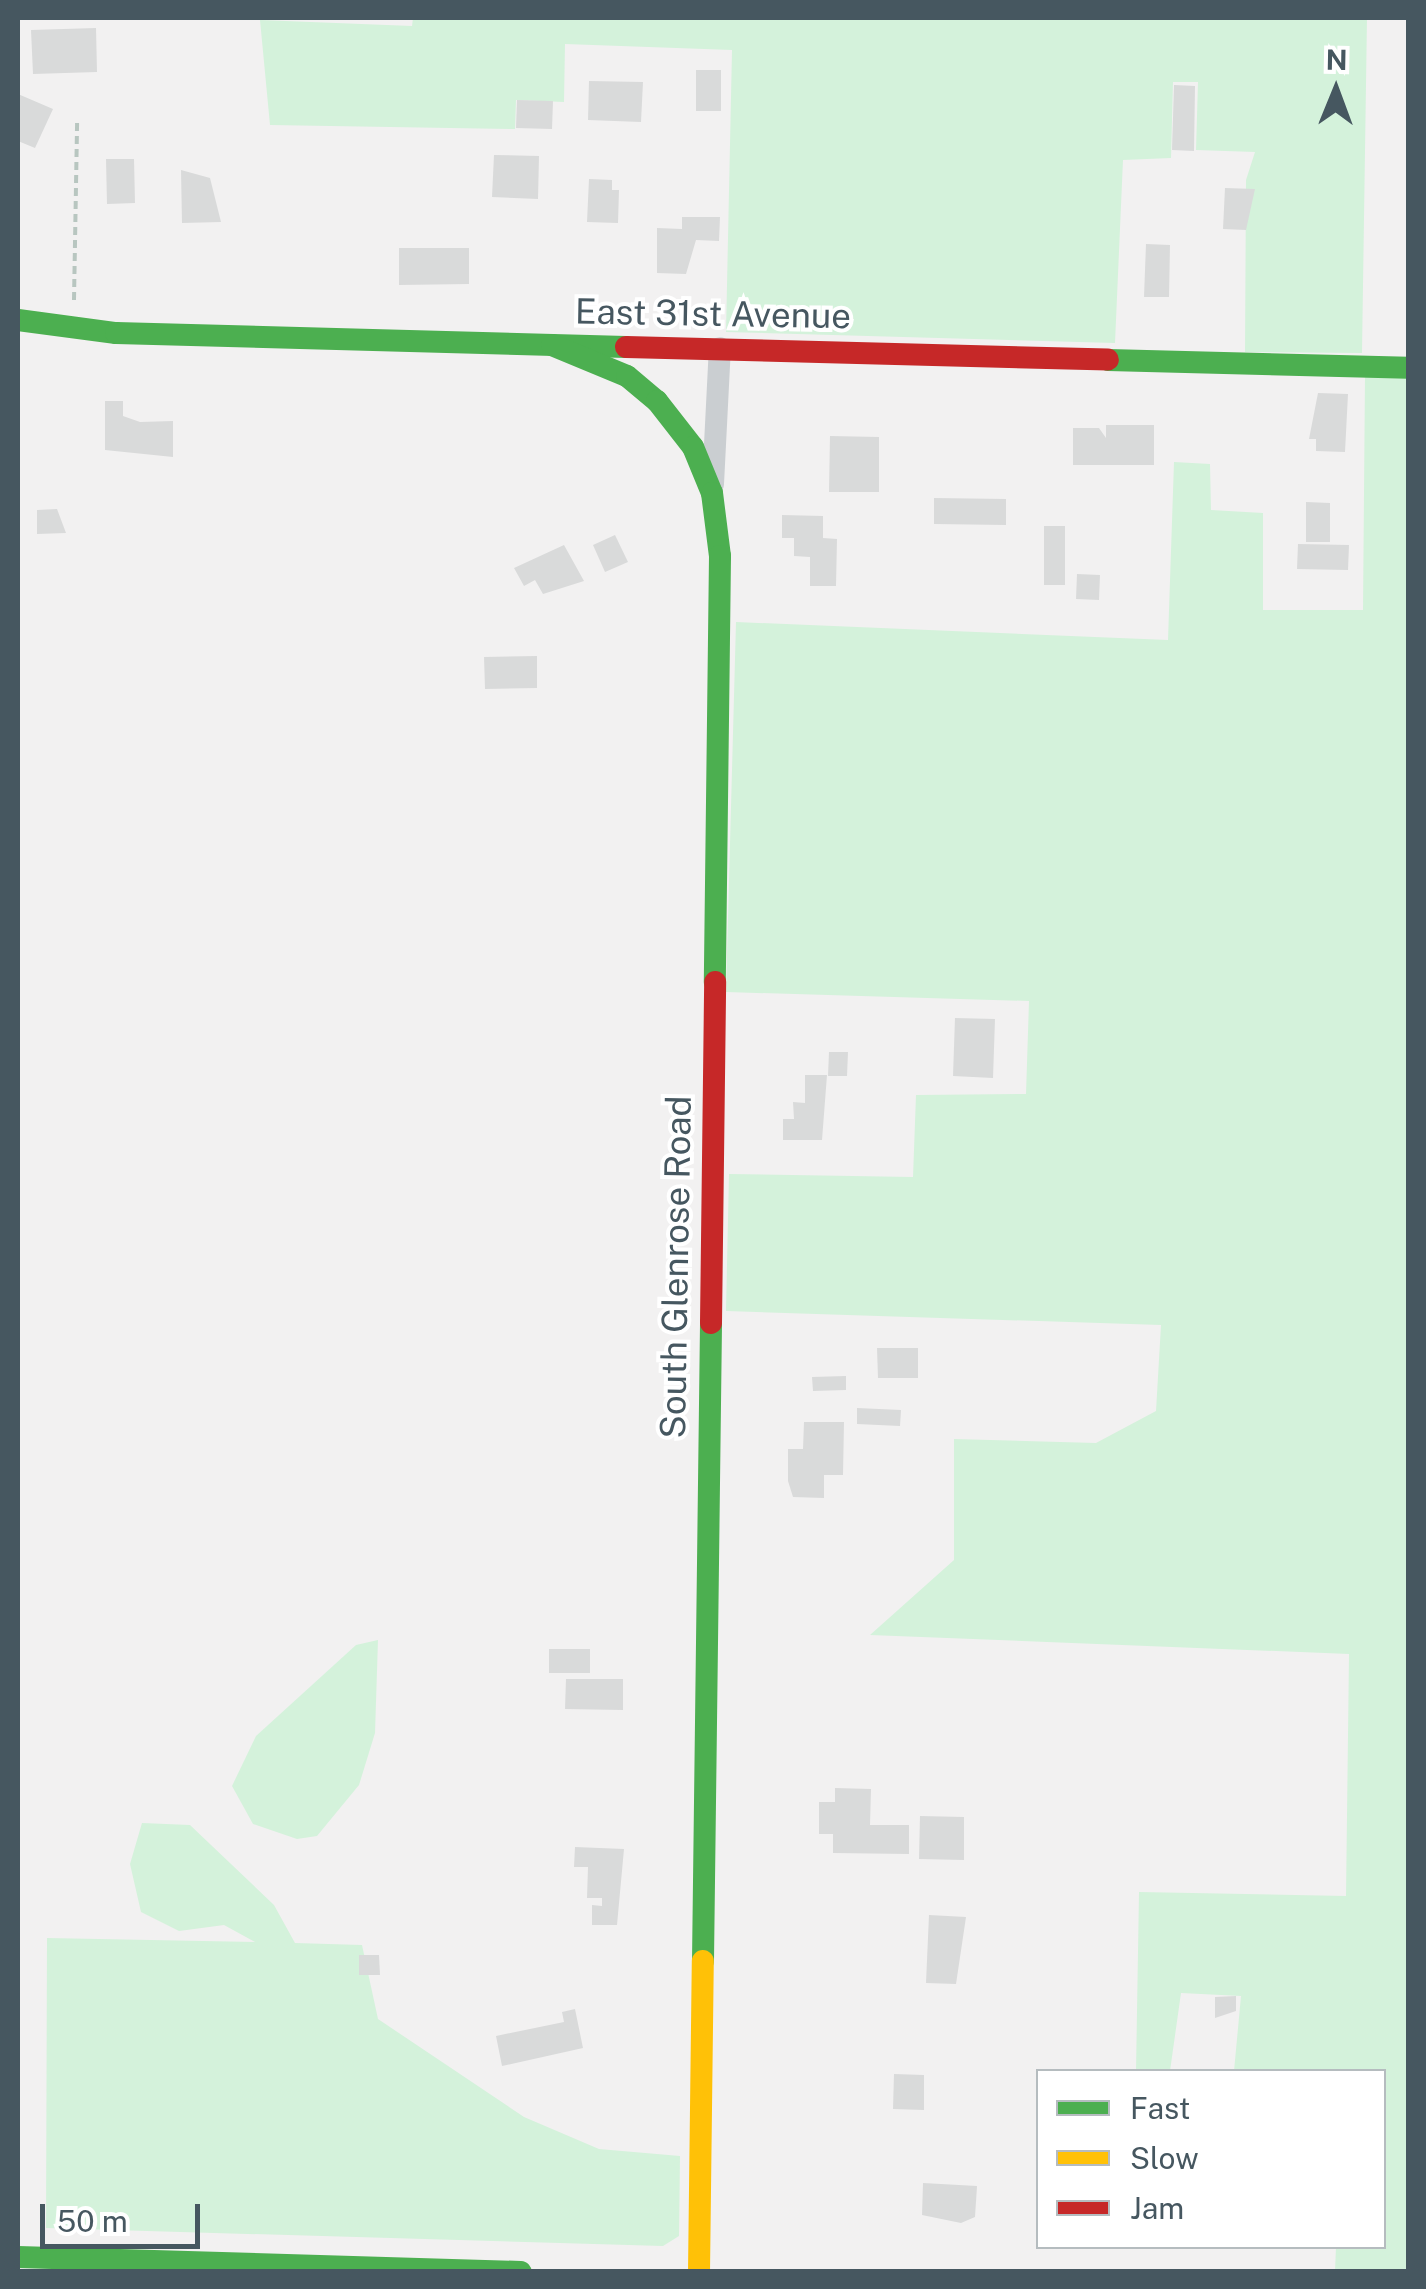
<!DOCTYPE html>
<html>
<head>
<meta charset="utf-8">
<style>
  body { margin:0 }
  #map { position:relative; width:1426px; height:2289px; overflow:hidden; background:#f2f1f1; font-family:"Public Sans",sans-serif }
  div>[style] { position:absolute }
  .green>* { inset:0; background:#d4f2db }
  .building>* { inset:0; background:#d9dada }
  .path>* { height:4px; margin-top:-2px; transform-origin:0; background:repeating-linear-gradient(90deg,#b8c6c0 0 8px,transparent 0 13px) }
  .street>* { height:22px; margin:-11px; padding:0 11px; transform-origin:11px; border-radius:11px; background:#caced1 }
  .fast>* { height:22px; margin:-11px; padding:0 11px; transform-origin:11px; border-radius:11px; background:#4caf50 }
  .slow>* { height:22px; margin:-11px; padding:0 11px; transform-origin:11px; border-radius:11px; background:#ffc107 }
  .jam>* { height:22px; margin:-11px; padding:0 11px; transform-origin:11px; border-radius:11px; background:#c62828 }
  span { translate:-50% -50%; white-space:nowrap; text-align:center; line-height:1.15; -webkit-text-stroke:8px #fff; paint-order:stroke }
  .street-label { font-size:35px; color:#465760 }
  .frame { position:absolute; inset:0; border:20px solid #465760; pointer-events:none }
  .legend { position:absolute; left:1036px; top:2069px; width:350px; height:180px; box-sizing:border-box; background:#fff; border:2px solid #b5bcbf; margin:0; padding:12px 18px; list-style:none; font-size:30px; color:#465760 }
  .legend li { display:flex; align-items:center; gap:20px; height:50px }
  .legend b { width:50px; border:2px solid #b5bcbf }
  .north { position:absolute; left:1286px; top:40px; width:100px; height:100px; -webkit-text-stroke:8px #fff; paint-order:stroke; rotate:1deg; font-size:28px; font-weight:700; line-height:40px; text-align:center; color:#465760 }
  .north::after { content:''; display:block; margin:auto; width:35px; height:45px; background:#465760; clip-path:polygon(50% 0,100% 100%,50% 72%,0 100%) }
  .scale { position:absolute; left:40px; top:2204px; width:160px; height:45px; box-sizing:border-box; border:5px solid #465760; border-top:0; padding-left:12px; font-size:30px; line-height:35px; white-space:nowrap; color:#465760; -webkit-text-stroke:8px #fff; paint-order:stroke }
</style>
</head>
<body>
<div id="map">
  <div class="green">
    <i style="clip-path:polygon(413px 18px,1367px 18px,1362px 353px,1245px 352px,1246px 180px,1255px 152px,1196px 150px,1198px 82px,1173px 82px,1171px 158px,1123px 160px,1115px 343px,726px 332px,732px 50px,565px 44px,564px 102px,516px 100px,515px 129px,270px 125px,260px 20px,412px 26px)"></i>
    <i style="clip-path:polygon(1365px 376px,1408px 377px,1408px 2271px,1335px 2271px,1336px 2247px,1384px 2246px,1384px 2072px,1234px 2071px,1241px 1996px,1181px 1993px,1170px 2071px,1136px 2071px,1139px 1892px,1346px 1896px,1349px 1654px,870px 1635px,954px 1560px,954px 1439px,1096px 1443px,1156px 1411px,1161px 1325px,726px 1311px,729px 1174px,913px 1177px,916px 1095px,1026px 1094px,1029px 1001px,726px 992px,736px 622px,1168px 640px,1174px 462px,1210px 464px,1211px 510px,1263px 513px,1263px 610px,1363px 610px)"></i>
    <i style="clip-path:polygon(378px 1640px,375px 1733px,359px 1785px,317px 1836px,297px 1839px,253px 1824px,232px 1786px,256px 1736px,356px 1645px)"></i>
    <i style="clip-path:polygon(142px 1823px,190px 1825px,274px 1905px,295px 1943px,362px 1945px,378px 2019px,524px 2117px,599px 2149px,680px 2156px,679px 2236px,663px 2246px,46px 2228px,47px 1938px,255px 1942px,224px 1925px,179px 1931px,141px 1912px,130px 1864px)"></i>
  </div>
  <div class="building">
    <i style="clip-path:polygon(96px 28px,97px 72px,33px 74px,31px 30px)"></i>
    <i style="clip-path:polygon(696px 70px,721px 70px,721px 111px,696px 111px)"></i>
    <i style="clip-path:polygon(589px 81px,643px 82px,641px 122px,588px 120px)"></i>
    <i style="clip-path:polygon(1174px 85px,1195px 86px,1194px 151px,1172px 150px)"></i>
    <i style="clip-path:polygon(18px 94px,53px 109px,35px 148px,18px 141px)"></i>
    <i style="clip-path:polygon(517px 100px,553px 101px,552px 129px,516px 128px)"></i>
    <i style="clip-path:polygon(494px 155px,539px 156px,538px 199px,492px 197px)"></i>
    <i style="clip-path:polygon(106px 159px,134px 159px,135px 203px,107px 204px)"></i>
    <i style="clip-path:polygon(181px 170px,210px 178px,221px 222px,182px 223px)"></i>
    <i style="clip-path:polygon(589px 179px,612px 180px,612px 190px,619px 190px,618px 223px,587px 222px)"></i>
    <i style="clip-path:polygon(1225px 188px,1255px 189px,1246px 230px,1223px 229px)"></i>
    <i style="clip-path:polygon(682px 217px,720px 217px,719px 241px,696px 240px,686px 274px,657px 273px,657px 228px,682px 229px)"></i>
    <i style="clip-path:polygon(1146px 244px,1170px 245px,1169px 297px,1144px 297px)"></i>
    <i style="clip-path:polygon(399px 248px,469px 248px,469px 284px,399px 285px)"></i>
    <i style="clip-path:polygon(1318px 393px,1348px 394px,1345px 452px,1316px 451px,1316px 439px,1309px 439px)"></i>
    <i style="clip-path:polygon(105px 401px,123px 401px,123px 416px,140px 422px,173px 421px,173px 457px,105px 450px)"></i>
    <i style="clip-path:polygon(1106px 425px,1154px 425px,1154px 465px,1073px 465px,1073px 428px,1099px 428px,1106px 438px)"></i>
    <i style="clip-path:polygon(830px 436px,879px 437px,879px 492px,829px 492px)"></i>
    <i style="clip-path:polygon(934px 498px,1006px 499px,1006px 525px,934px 524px)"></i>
    <i style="clip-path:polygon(1306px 502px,1330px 503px,1330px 542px,1306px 542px)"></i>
    <i style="clip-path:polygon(57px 509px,66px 533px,37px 534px,37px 510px)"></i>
    <i style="clip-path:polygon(782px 515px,823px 516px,823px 538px,837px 539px,836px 586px,810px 586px,810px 557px,794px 556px,794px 538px,782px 538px)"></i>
    <i style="clip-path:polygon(1044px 526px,1065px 526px,1065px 585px,1044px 585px)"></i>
    <i style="clip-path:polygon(615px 535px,628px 562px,605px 572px,593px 545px)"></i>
    <i style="clip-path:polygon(1298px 544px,1349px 545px,1348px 570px,1297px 569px)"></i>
    <i style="clip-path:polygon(564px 545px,584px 581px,543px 594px,535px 580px,524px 586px,514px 568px)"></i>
    <i style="clip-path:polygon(1077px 574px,1100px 575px,1099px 600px,1076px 599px)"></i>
    <i style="clip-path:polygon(537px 656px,537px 688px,485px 689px,484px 657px)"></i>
    <i style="clip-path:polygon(955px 1018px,995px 1019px,993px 1078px,953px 1076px)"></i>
    <i style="clip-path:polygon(829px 1052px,848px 1052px,847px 1076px,828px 1076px)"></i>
    <i style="clip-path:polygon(805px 1075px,827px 1075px,822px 1140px,783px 1140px,783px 1119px,794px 1119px,793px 1102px,805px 1103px)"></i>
    <i style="clip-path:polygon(877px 1348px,918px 1348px,918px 1378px,878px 1378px)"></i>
    <i style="clip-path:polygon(846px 1376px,846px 1390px,813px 1391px,812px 1377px)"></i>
    <i style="clip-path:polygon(857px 1408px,901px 1410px,900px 1426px,857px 1424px)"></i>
    <i style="clip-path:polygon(804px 1422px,844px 1422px,843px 1475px,824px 1475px,824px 1498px,793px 1497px,788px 1481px,788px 1449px,803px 1449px)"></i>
    <i style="clip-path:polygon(549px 1649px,590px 1649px,590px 1673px,549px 1673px)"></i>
    <i style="clip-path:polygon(566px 1679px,623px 1679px,623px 1710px,565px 1709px)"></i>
    <i style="clip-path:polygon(835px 1788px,871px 1789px,870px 1825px,909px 1825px,909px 1854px,833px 1853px,833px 1834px,819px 1834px,819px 1802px,835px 1802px)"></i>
    <i style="clip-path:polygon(920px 1816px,964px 1817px,964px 1860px,919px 1859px)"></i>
    <i style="clip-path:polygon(575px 1847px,624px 1849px,617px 1925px,592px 1925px,592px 1905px,602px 1906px,602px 1898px,587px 1898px,588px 1867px,574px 1867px)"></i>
    <i style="clip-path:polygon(929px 1915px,966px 1917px,956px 1984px,926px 1983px)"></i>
    <i style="clip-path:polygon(359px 1955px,379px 1955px,380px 1975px,359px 1975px)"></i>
    <i style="clip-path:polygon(1236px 1996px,1236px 2011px,1215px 2018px,1215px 1997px)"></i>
    <i style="clip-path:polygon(575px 2009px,583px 2048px,502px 2066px,496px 2036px,564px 2022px,562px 2012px)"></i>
    <i style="clip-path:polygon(894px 2074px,924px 2075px,924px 2110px,893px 2109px)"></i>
    <i style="clip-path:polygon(923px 2183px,977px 2186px,975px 2217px,961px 2223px,922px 2215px)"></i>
  </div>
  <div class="path">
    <i style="left:74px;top:300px;width:180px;rotate:-89deg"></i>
  </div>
  <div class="street">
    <i style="left:713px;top:484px;width:136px;rotate:-87.1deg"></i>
  </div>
  <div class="fast">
    <i style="left:18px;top:320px;width:99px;rotate:7.6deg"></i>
    <i style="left:116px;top:333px;width:510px;rotate:1.57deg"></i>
    <i style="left:552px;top:345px;width:81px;rotate:22.5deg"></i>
    <i style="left:627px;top:376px;width:39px;rotate:40deg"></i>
    <i style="left:657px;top:401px;width:58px;rotate:52deg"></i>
    <i style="left:693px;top:447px;width:50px;rotate:67.6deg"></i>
    <i style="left:712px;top:493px;width:64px;rotate:82.8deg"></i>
    <i style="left:720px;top:556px;width:426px;rotate:90.7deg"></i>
    <i style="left:1108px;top:360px;width:300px;rotate:1.5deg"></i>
    <i style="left:703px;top:1961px;width:638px;rotate:-89.28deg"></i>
    <i style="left:18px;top:2257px;width:503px;rotate:1.71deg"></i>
  </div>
  <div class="slow">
    <i style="left:699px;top:2272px;width:311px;rotate:-89.3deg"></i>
  </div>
  <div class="jam">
    <i style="left:626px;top:347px;width:482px;rotate:1.5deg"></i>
    <i style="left:711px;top:1323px;width:341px;rotate:-89.3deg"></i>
  </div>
  <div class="street-label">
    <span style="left:713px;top:314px;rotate:1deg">East 31st Avenue</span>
    <span style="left:676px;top:1267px;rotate:-89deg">South Glenrose Road</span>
  </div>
  <div class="frame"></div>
  <ul class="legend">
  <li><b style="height:12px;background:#4caf50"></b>Fast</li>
  <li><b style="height:12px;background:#ffc107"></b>Slow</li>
  <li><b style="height:12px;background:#c62828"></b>Jam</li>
  </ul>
  <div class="north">N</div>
  <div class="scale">50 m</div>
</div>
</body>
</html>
